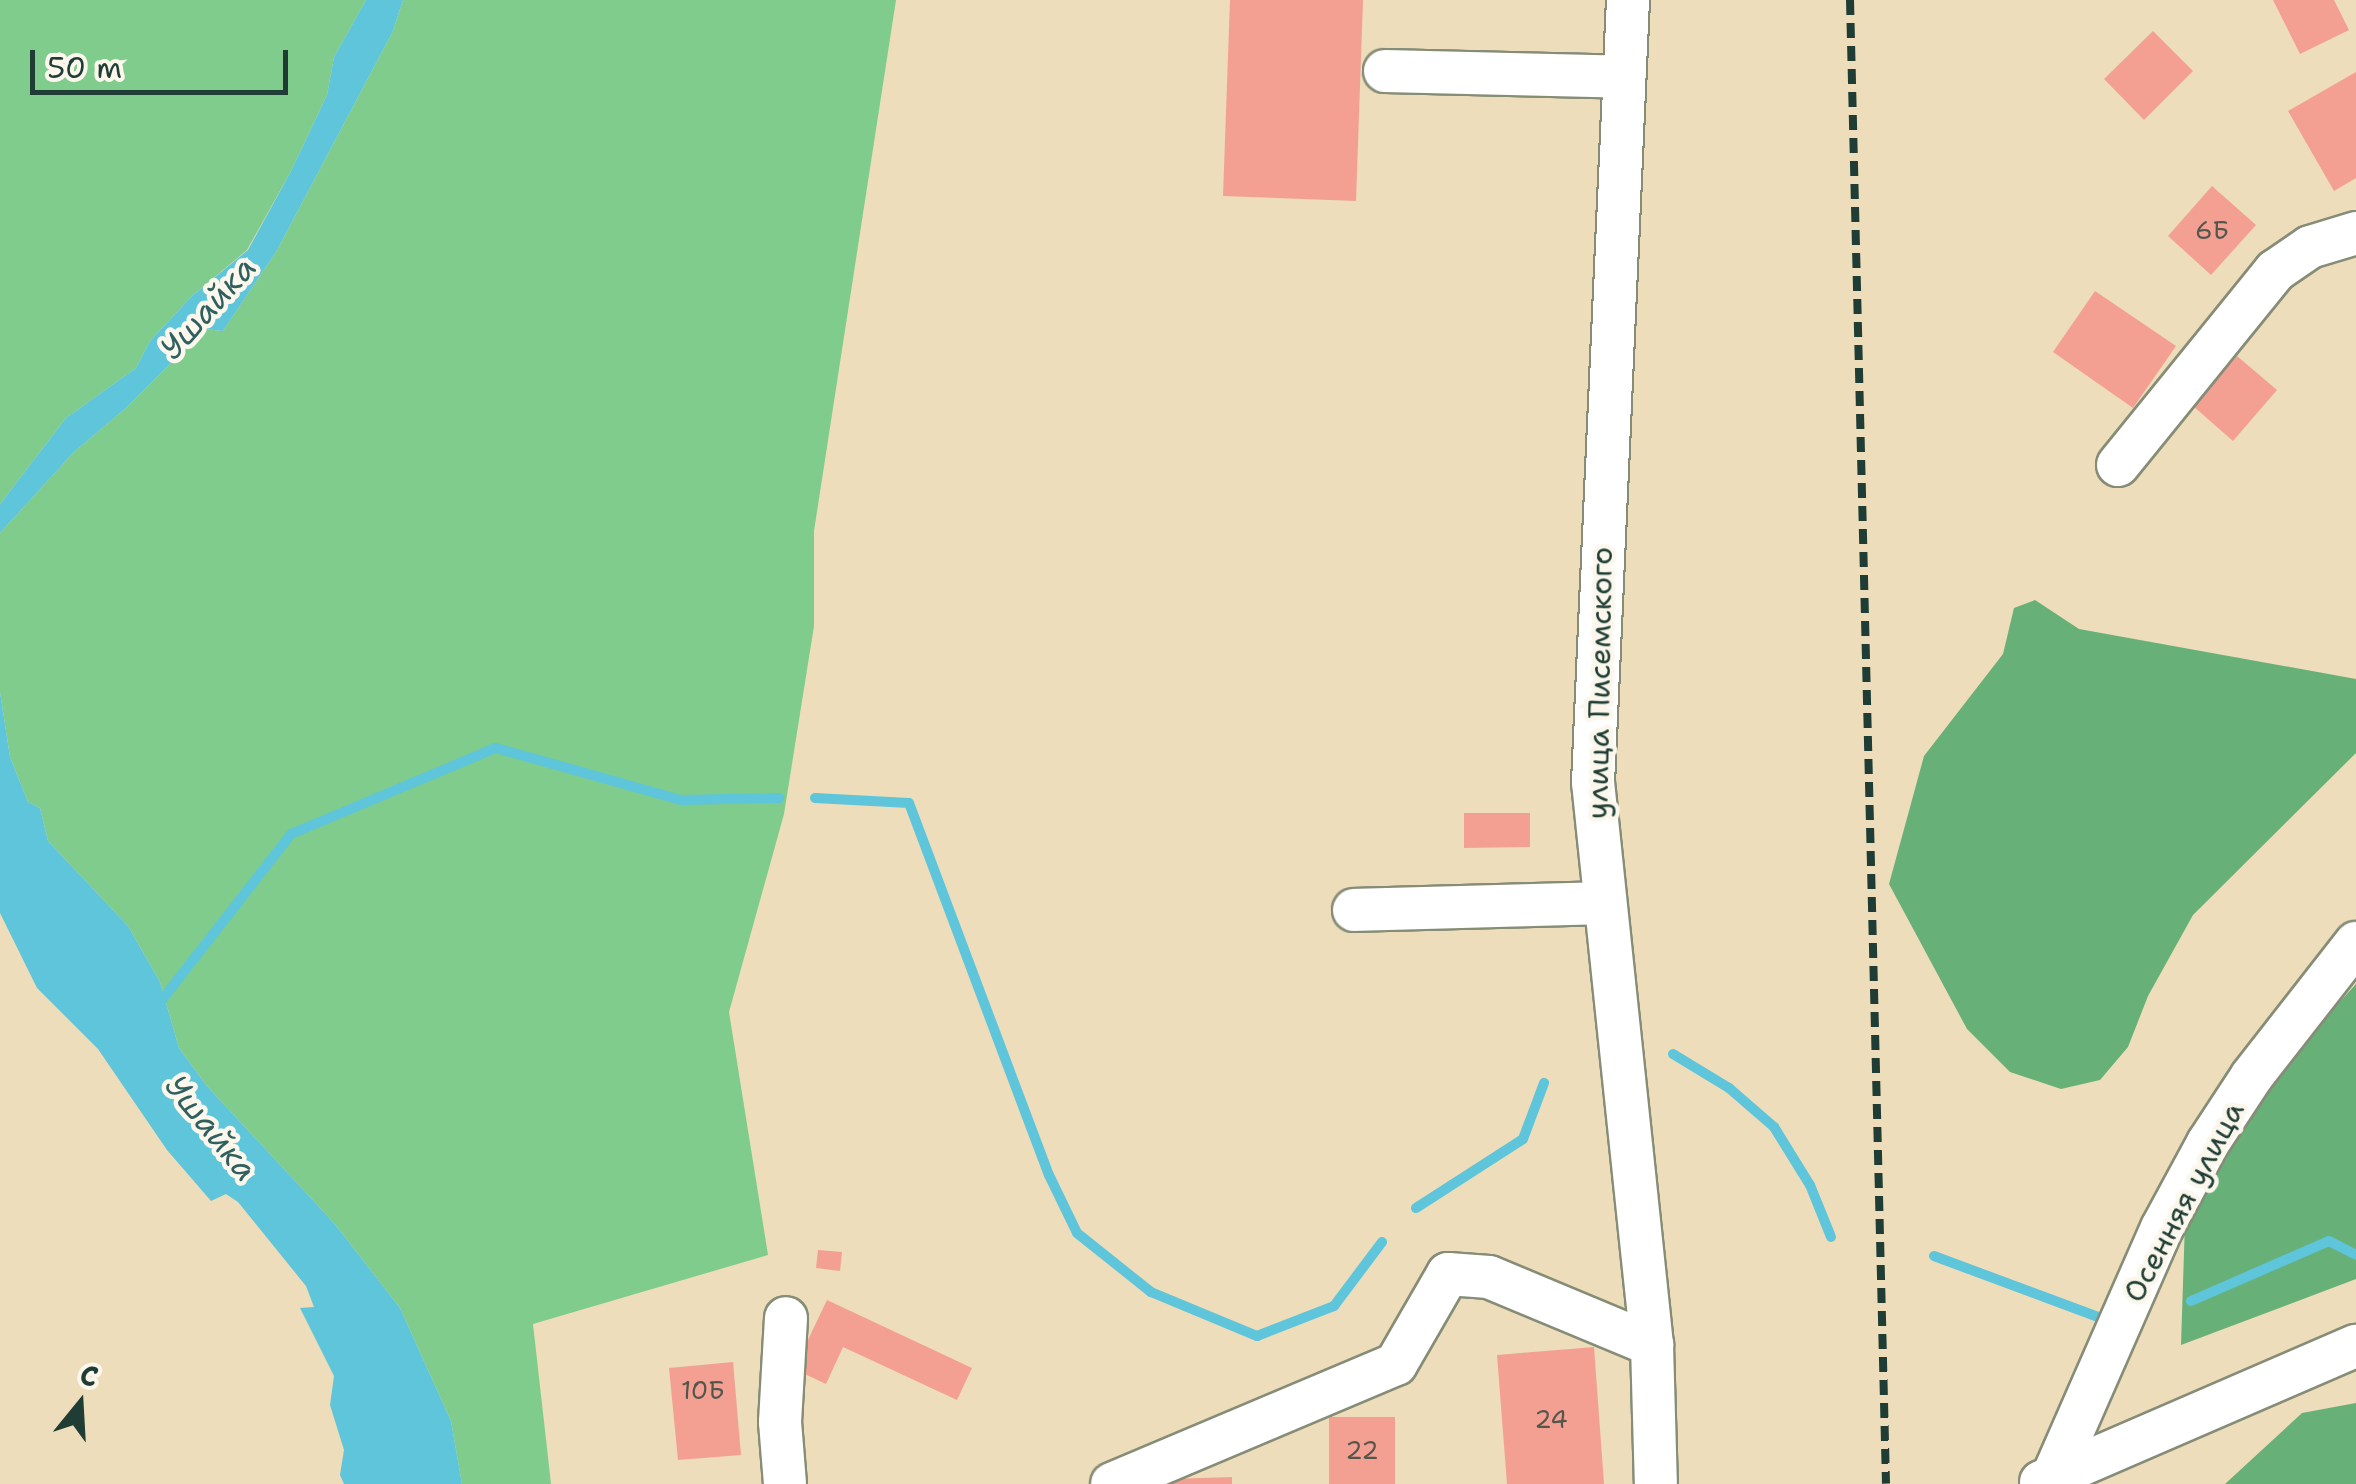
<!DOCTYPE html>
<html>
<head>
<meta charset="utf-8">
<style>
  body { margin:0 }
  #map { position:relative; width:2356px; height:1484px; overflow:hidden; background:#edddba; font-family:"Shantell Sans",sans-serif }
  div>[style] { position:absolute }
  .green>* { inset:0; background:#7fcc8c }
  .forest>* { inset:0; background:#67b078 }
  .water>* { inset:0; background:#5ec5db }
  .stream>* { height:10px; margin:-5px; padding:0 5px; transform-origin:5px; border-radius:5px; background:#5ec5db }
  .building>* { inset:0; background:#f3a093 }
  .roads { filter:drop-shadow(2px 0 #868d77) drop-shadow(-2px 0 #868d77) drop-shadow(0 2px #868d77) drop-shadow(0 -2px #868d77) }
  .minor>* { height:42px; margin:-21px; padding:0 21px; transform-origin:21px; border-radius:21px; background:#fff }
  .rail>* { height:8px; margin-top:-4px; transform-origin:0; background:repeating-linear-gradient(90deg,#1f3d34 0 15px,transparent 0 23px) }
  span { translate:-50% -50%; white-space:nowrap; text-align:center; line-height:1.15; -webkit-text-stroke:9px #fbf7ec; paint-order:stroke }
  .number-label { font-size:25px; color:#54564c }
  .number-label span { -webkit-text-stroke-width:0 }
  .street-label { font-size:30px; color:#1f3d34 }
  .water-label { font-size:32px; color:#2f5f5e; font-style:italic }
  .north { position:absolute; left:30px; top:1354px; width:100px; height:100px; -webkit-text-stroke:8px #fbf7ec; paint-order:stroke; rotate:18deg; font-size:28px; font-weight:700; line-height:40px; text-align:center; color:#1f3d34 }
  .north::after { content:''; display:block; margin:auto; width:35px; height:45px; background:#1f3d34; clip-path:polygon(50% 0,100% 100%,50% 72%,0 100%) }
  .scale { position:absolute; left:30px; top:50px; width:258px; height:45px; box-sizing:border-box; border:5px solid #1f3d34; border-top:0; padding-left:12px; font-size:30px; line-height:35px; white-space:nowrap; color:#1f3d34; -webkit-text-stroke:8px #fbf7ec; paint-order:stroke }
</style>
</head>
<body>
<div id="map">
  <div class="green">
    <i style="clip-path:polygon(0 0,366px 0,334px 57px,327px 95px,291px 171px,247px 250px,192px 296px,150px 341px,136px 368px,66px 418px,0 504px)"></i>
    <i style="clip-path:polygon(403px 0,896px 0,814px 531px,814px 626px,784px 814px,729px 1012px,768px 1255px,533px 1324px,551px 1484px,462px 1484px,451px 1421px,400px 1308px,334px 1223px,206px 1085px,179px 1048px,160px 982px,128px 926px,48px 841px,40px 808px,28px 802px,10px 757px,0 692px,0 533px,74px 452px,127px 407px,205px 329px,223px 331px,276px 252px,393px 31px)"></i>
  </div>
  <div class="forest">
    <i style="clip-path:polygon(2035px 600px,2079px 629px,2356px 679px,2356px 753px,2193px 915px,2148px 996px,2128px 1047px,2100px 1080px,2061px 1089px,2010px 1072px,1967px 1029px,1889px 884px,1924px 756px,2003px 654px,2014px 608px)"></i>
    <i style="clip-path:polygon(2356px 984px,2356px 1279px,2181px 1345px,2185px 1222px,2267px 1082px)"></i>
    <i style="clip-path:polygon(2356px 1403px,2356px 1484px,2225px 1484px,2302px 1413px)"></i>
  </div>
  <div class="water">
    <i style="clip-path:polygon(366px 0,403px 0,393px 31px,276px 252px,223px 331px,205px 329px,127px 407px,74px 452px,0 533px,0 504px,66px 418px,136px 368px,150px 341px,192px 296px,248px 250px,291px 171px,327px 95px,334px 57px)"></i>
    <i style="clip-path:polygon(0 692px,10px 757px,28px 802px,40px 808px,48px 841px,128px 926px,160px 982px,179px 1048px,206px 1085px,334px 1223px,400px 1308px,451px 1421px,462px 1484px,344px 1484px,340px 1475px,344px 1450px,330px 1405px,334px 1376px,300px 1308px,314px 1307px,306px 1286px,238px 1202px,226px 1194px,211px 1201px,167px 1150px,98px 1049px,37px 988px,0 913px)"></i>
  </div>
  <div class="stream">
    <i style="left:815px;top:798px;width:94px;rotate:3deg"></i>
    <i style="left:909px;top:803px;width:397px;rotate:69.4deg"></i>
    <i style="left:1049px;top:1175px;width:64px;rotate:64.2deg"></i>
    <i style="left:1077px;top:1233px;width:95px;rotate:38.6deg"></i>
    <i style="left:1151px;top:1292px;width:115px;rotate:22.5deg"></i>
    <i style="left:1257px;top:1336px;width:83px;rotate:-21.3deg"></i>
    <i style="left:1334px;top:1306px;width:80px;rotate:-53.1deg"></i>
    <i style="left:158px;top:1005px;width:217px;rotate:-52.1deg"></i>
    <i style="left:291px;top:834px;width:222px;rotate:-22.8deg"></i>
    <i style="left:496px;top:748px;width:192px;rotate:15.7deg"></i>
    <i style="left:681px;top:800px;width:98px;rotate:-1.2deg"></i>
    <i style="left:1673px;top:1054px;width:66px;rotate:31.3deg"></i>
    <i style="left:1729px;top:1088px;width:60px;rotate:40.9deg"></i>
    <i style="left:1774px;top:1127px;width:68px;rotate:58.2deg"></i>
    <i style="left:1810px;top:1185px;width:56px;rotate:68deg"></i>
    <i style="left:1416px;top:1208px;width:127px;rotate:-32.8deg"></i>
    <i style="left:1523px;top:1139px;width:60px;rotate:-69.4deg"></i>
    <i style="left:1934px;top:1256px;width:178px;rotate:20.4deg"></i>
    <i style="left:2191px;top:1301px;width:150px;rotate:-23.5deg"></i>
    <i style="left:2329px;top:1241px;width:30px;rotate:27deg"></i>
  </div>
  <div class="building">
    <i style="clip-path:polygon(1230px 0,1363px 0,1356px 201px,1223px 196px)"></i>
    <i style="clip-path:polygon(2273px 0,2334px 0,2349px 30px,2300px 54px)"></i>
    <i style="clip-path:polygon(2153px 31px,2193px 71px,2144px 120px,2104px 79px)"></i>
    <i style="clip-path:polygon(2356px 72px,2356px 178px,2334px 191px,2288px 111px)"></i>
    <i style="clip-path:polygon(2212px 186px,2256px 225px,2211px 275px,2168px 236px)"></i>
    <i style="clip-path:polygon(2095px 291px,2176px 346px,2133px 408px,2053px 352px)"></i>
    <i style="clip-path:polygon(2237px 356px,2277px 390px,2233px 441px,2193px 406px)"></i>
    <i style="clip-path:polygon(1464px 813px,1530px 813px,1530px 847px,1464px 848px)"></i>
    <i style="clip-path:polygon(818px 1250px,842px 1252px,840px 1271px,816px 1268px)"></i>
    <i style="clip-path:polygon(827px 1300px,972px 1368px,957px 1400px,843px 1347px,826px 1384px,794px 1369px)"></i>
    <i style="clip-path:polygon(1594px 1347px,1604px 1484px,1507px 1484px,1497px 1355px)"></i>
    <i style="clip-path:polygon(733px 1362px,741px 1455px,678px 1460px,669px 1368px)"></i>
    <i style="clip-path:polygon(1329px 1417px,1395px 1417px,1395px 1484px,1329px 1484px)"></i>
    <i style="clip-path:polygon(1232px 1477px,1232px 1484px,1170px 1484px,1170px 1479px)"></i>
  </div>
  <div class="roads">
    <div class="minor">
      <i style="left:1628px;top:0;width:783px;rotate:92.56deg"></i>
      <i style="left:1593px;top:782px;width:566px;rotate:84.02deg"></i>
      <i style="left:1652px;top:1345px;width:139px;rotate:88.4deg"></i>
      <i style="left:1385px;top:71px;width:239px;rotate:1.4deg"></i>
      <i style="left:2118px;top:465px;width:250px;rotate:-51deg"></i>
      <i style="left:2275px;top:271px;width:42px;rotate:-34.4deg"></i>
      <i style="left:2310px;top:247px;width:48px;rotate:-16.9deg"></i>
      <i style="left:1354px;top:910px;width:250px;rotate:-1.6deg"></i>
      <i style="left:2041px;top:1482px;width:343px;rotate:-23.4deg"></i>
      <i style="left:785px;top:1484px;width:62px;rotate:-94.6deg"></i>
      <i style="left:780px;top:1422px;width:104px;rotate:-86.7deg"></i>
      <i style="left:1112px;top:1484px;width:308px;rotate:-22.9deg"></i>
      <i style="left:1396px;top:1364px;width:104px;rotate:-60deg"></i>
      <i style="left:1448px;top:1274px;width:41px;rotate:4.2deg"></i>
      <i style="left:1489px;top:1277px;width:177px;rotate:22.6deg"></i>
      <i style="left:2054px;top:1484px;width:8px;rotate:-97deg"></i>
      <i style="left:2053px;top:1476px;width:271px;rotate:-66.3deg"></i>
      <i style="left:2162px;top:1228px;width:97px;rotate:-61.6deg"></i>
      <i style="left:2208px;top:1143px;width:80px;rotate:-56.7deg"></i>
      <i style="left:2252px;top:1076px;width:169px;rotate:-52deg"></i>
    </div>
  </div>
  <div class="rail">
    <i style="left:1850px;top:0;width:1484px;rotate:88.61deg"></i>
  </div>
  <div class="number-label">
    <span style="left:2212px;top:230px">6Б</span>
    <span style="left:703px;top:1390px">10Б</span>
    <span style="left:1551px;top:1419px">24</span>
    <span style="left:1362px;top:1450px">22</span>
  </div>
  <div class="street-label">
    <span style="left:1600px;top:683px;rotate:-89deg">улица Писемского</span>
    <span style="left:2184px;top:1202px;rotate:-62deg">Осенняя улица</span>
  </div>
  <div class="water-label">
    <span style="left:208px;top:308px;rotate:-48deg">Ушайка</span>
    <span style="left:211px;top:1128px;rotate:51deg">Ушайка</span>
  </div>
  <div class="north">С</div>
  <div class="scale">50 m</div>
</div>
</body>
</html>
